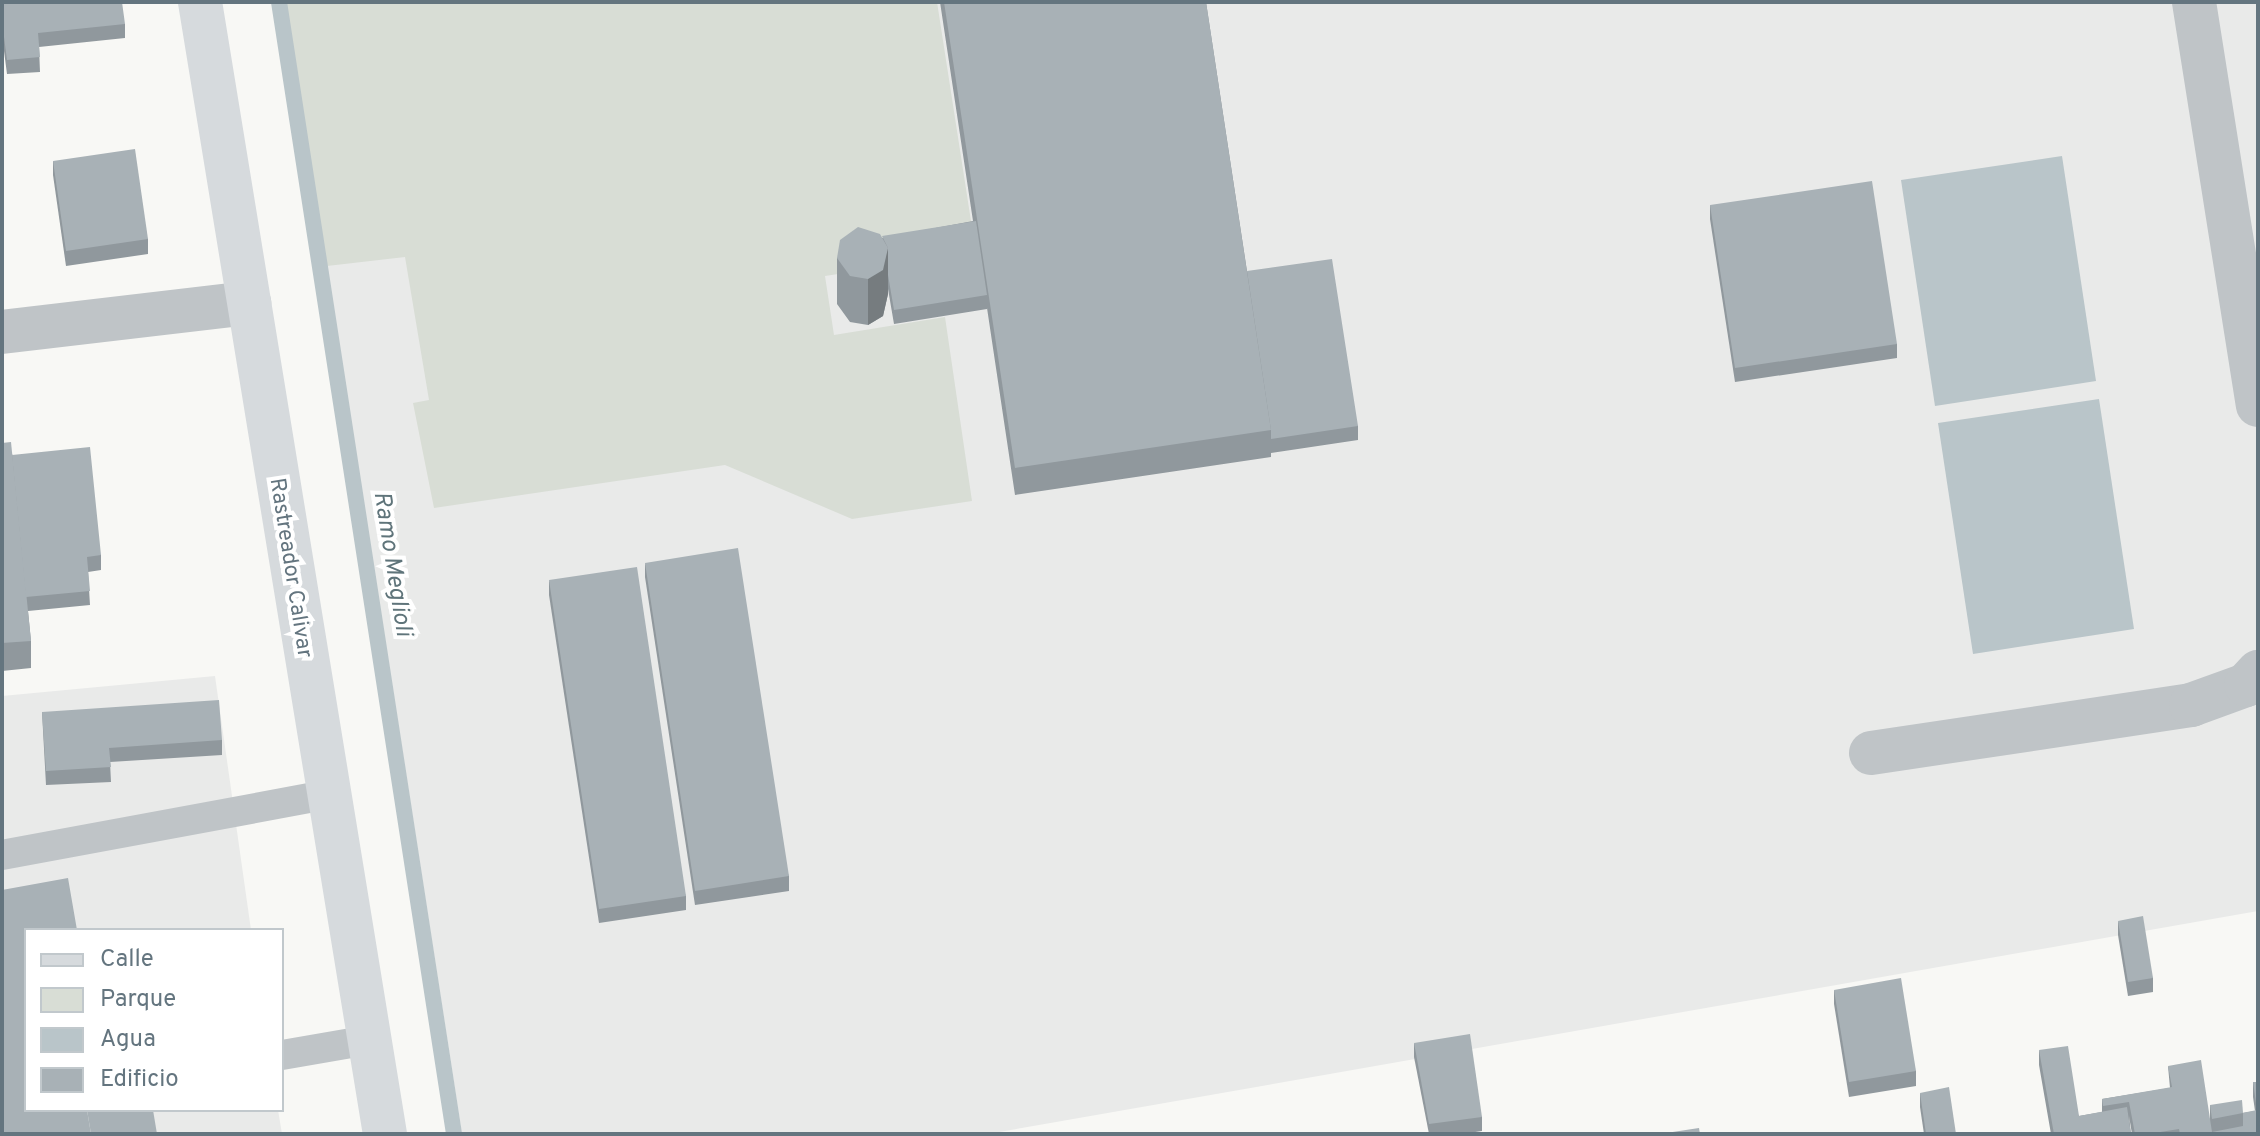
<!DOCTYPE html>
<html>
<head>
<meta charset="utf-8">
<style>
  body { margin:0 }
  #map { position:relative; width:2260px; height:1136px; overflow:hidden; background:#f8f8f5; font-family:Overpass,sans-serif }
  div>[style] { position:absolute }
  .built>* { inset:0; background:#e9eae9 }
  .green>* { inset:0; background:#d8ddd5 }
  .water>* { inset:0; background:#b9c5c9 }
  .stream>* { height:16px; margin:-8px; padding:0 8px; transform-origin:8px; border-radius:8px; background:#b9c5c9 }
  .lane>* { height:30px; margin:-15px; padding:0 15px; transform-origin:15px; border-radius:15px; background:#bfc4c7 }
  .street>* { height:44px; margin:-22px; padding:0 22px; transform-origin:22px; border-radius:22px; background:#bfc4c7 }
  .secondary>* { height:44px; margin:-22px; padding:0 22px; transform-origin:22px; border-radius:22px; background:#d6dadd }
  .wall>* { inset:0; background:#90989d }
  .shaded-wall>* { inset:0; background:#767c7f }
  .building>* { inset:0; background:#a8b1b6 }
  span { translate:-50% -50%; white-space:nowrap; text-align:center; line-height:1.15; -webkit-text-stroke:8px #fff; paint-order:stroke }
  .street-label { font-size:22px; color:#64757f }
  .water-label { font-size:24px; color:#5f747a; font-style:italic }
  .frame { position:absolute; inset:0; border:4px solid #64757f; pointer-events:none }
  .legend { position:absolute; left:24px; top:928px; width:260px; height:184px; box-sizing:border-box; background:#fff; border:2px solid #c1c8cc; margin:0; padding:10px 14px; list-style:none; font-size:24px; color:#64757f }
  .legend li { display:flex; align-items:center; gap:16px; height:40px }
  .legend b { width:40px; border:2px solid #c1c8cc }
</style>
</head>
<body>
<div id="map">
  <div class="built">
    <i style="clip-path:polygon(286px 2px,2258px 2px,2258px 911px,988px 1134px,462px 1134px)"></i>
    <i style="clip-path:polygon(215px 676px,251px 930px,26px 930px,26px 1110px,278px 1110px,282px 1134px,2px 1134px,2px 696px)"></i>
  </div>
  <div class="green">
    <i style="clip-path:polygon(286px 2px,937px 2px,973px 234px,884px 267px,825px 276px,834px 335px,945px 317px,972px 501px,852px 519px,725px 465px,434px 508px,413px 403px,429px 400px,405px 257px,327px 266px)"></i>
  </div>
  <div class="water">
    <i style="clip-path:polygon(2062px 156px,2096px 381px,1935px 406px,1901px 180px)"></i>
    <i style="clip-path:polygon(2099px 399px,2134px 629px,1973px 654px,1938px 423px)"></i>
  </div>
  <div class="stream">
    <i style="left:279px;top:2px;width:1145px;rotate:81.21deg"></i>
  </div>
  <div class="lane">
    <i style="left:2px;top:855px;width:330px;rotate:-10.5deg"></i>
    <i style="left:282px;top:1055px;width:88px;rotate:-9.8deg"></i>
  </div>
  <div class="street">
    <i style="left:2194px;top:2px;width:408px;rotate:81deg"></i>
    <i style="left:2px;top:332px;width:249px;rotate:-6.7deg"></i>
    <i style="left:1871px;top:753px;width:324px;rotate:-8.5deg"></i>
    <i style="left:2191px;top:705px;width:59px;rotate:-20deg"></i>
    <i style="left:2246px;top:685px;width:18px;rotate:-47deg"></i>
  </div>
  <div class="secondary">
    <i style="left:200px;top:2px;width:1147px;rotate:80.72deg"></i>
  </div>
  <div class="wall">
    <i style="clip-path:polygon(2px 2px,125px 24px,125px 38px,39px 47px,40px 72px,7px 74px,4px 51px,2px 52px)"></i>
    <i style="clip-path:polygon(940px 2px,1206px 2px,1247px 271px,1358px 426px,1358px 440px,1271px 453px,1271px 457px,1015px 495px,987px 308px,987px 309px,894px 324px,888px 289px,888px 294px,883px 316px,868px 325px,850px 322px,837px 304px,837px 258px,882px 238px,973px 221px)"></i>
    <i style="clip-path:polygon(53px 161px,148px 239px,148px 254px,66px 266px,53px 175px)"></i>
    <i style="clip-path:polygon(1710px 205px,1897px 344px,1897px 358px,1735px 382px,1710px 219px)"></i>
    <i style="clip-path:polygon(2px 443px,101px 555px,101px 570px,88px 572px,90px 605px,28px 611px,31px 641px,31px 668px,2px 671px)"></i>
    <i style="clip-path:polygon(645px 563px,789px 876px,789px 891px,695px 905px,645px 577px)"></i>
    <i style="clip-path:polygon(549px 580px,686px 896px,686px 910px,599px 923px,549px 595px)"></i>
    <i style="clip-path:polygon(42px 712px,222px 740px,222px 755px,110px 762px,111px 782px,46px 785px)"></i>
    <i style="clip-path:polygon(2118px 921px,2153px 978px,2153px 992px,2128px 996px,2118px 935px)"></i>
    <i style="clip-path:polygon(1834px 990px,1916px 1071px,1916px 1086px,1849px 1097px,1834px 1004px)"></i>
    <i style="clip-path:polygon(1414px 1043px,1482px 1117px,1482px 1131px,1462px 1134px,1429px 1134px,1414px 1057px)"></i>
    <i style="clip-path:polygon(2039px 1050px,2079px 1116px,2102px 1112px,2102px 1099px,2170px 1088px,2168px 1066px,2210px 1121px,2210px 1105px,2243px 1113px,2255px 1111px,2253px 1097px,2253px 1082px,2258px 1082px,2258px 1134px,2132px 1134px,2129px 1116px,2131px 1134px,2051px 1134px,2039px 1065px)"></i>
    <i style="clip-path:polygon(1920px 1093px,1956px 1134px,1924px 1134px,1920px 1107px)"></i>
  </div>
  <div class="shaded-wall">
    <i style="clip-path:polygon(888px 248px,888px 294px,883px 316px,868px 325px,868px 279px)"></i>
  </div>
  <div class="building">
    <i style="clip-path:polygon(2px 2px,122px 2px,125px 24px,38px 33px,40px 57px,7px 60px,4px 37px,2px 37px)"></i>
    <i style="clip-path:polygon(944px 2px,1206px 2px,1271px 430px,1015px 468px)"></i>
    <i style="clip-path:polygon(135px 149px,148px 239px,66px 251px,53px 161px)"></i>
    <i style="clip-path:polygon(1872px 181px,1897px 344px,1735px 368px,1710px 205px)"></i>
    <i style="clip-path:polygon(976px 221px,987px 295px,894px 310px,888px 275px,888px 248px,882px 236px)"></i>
    <i style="clip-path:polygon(858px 227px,880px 234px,888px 248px,883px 270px,868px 279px,850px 276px,837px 258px,840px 240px)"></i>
    <i style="clip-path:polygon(1332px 259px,1358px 426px,1271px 439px,1271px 430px,1247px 271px)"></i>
    <i style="clip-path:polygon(11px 442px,31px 641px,2px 643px,2px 443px)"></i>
    <i style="clip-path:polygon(90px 447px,101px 555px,87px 557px,90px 591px,26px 597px,12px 455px)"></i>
    <i style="clip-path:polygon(738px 548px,789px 876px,695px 891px,645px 563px)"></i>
    <i style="clip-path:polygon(637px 567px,686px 896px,599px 909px,549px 580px)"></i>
    <i style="clip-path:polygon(219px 700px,222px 740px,109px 748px,111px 767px,46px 771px,42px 712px)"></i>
    <i style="clip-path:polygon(68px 878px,77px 930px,26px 930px,26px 1110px,87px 1110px,91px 1134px,2px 1134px,2px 890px)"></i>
    <i style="clip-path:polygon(2143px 916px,2153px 978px,2128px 982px,2118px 921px)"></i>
    <i style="clip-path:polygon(1901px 978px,1916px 1071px,1849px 1082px,1834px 990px)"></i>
    <i style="clip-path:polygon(1470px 1034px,1482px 1117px,1429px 1124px,1414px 1043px)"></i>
    <i style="clip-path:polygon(2068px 1046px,2079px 1116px,2127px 1107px,2131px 1134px,2054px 1134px,2039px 1050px)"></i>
    <i style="clip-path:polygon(2201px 1060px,2212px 1132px,2243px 1126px,2243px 1113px,2242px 1113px,2257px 1110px,2253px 1082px,2258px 1082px,2258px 1134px,2180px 1134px,2179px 1129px,2148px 1134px,2135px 1134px,2129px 1102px,2103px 1106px,2102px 1099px,2172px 1087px,2168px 1066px)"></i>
    <i style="clip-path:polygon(1949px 1087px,1956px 1134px,1926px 1134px,1920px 1093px)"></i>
    <i style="clip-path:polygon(2242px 1100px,2243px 1113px,2212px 1119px,2210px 1105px)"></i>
    <i style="clip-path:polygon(87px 1110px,153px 1110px,157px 1134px,91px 1134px)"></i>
    <i style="clip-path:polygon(1699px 1128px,1700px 1134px,1666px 1134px,1666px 1133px)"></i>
  </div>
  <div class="street-label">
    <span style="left:290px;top:568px;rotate:81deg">Rastreador Calivar</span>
  </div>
  <div class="water-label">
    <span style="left:391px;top:564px;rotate:81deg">Ramo Meglioli</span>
  </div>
  <div class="frame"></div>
  <ul class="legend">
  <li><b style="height:10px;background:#d6dadd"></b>Calle</li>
  <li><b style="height:22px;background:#d8ddd5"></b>Parque</li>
  <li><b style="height:22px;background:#b9c5c9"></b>Agua</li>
  <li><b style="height:22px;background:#a8b1b6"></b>Edificio</li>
  </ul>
</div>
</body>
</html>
